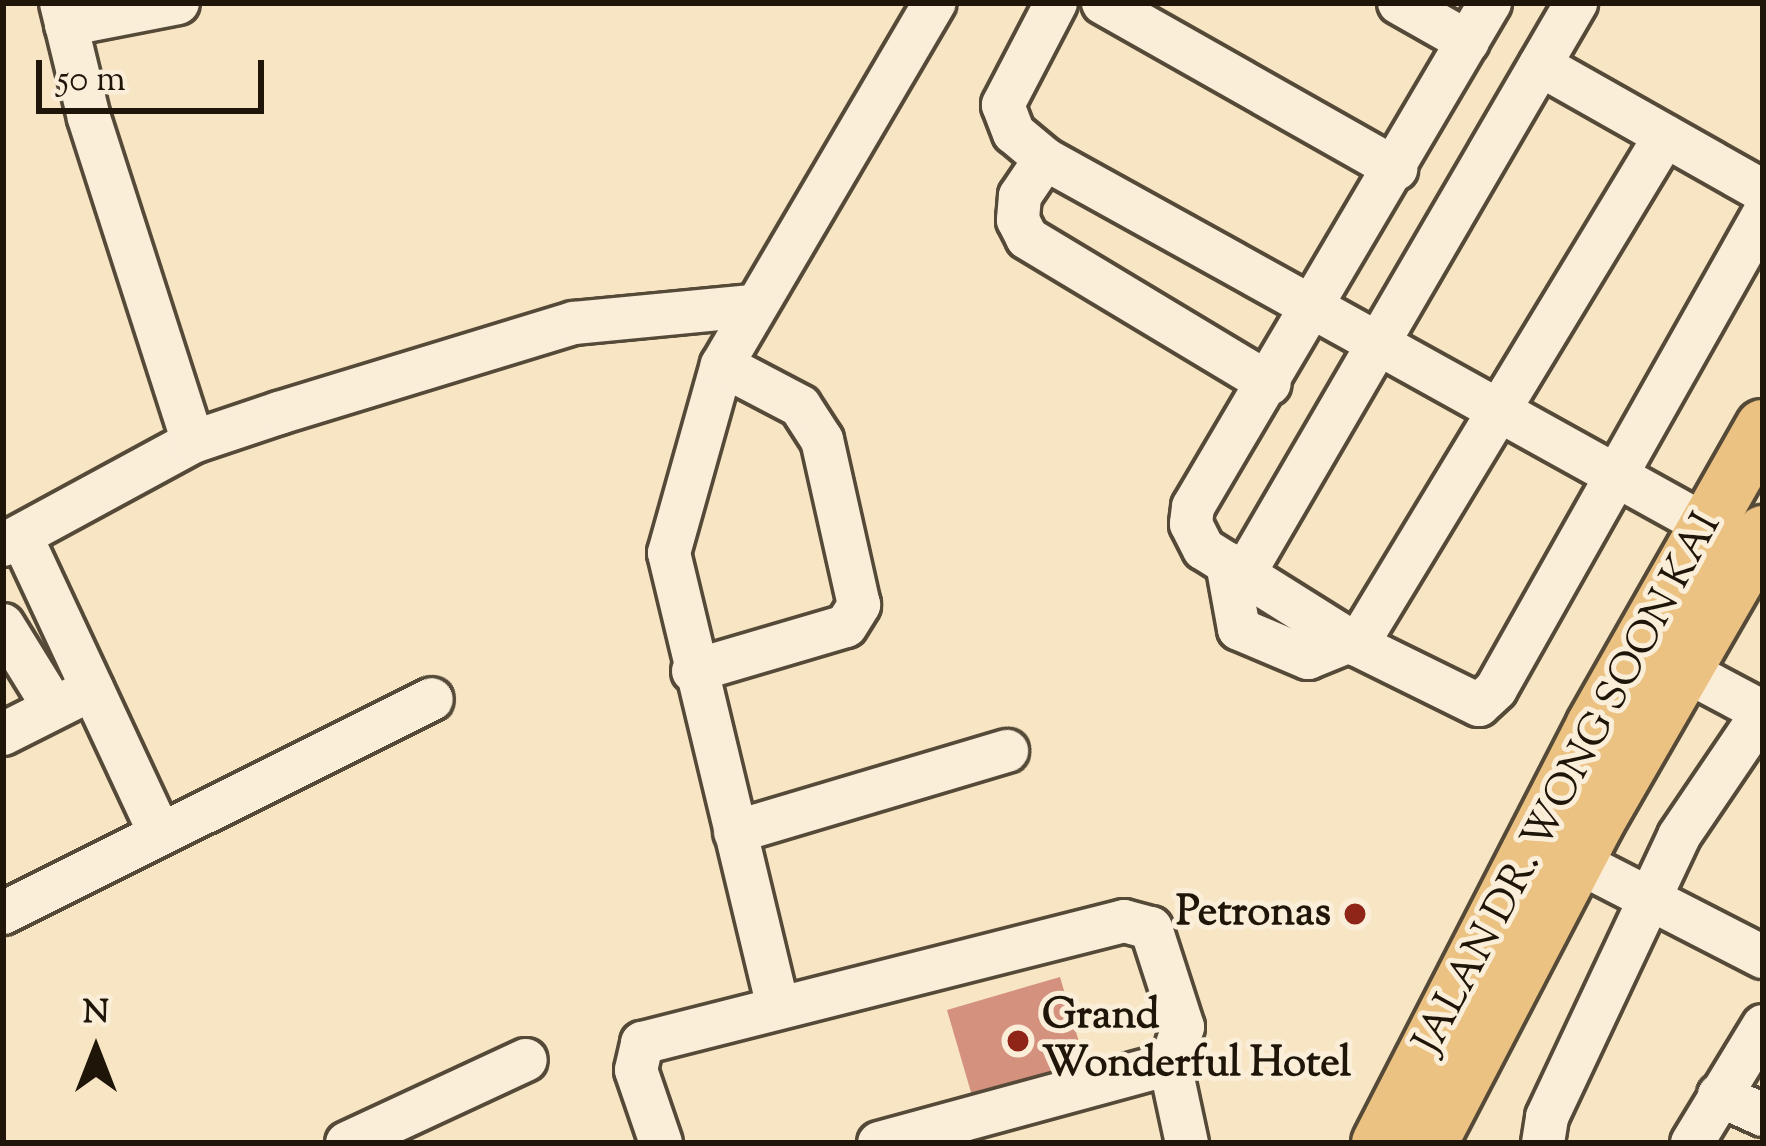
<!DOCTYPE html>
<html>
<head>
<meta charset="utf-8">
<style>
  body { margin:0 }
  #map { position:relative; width:1766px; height:1146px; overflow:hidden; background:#f8e5c4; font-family:"Sorts Mill Goudy",serif }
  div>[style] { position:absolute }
  .building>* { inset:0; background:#d3917e }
  .roads { filter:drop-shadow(3px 0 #554a38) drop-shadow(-3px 0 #554a38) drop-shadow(0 3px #554a38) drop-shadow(0 -3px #554a38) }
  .minor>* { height:42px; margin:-21px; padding:0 21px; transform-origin:21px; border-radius:21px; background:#faeed9 }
  .major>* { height:54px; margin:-27px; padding:0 27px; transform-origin:27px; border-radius:27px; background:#ecc282 }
  .dots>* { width:33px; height:33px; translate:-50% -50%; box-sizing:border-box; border:6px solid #faeed9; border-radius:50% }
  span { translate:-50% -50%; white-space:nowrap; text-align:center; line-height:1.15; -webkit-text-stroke:10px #faeed9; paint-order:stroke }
  .street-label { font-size:42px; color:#1f1609 }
  .poi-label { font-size:42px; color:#1f1609; font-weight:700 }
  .right { translate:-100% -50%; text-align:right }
  .left { translate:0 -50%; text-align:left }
  .frame { position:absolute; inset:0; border:6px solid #1f1609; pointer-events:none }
  .north { position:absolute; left:36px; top:990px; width:120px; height:120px; -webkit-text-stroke:9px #faeed9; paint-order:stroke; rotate:0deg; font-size:33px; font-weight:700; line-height:48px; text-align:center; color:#1f1609 }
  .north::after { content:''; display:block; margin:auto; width:42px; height:54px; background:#1f1609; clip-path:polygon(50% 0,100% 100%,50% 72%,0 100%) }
  .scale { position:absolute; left:36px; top:60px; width:228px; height:54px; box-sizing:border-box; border:6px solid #1f1609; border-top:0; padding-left:15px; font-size:36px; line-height:42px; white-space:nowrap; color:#1f1609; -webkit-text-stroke:9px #faeed9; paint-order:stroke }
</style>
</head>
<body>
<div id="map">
  <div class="building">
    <i style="clip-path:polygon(1060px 977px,1088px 1073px,975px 1106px,947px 1010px)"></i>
  </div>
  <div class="roads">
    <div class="minor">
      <i style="left:61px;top:3px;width:118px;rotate:76.3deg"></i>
      <i style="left:89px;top:118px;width:340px;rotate:72.2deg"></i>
      <i style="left:1056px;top:3px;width:115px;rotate:117.5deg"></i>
      <i style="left:1003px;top:105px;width:30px;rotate:69deg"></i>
      <i style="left:1014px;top:133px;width:40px;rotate:40deg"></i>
      <i style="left:1045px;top:159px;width:757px;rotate:29deg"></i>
      <i style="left:1103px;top:3px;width:337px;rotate:29.5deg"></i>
      <i style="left:1399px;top:3px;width:79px;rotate:29.5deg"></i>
      <i style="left:1490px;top:3px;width:585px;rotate:120.51deg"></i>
      <i style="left:1193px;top:507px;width:17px;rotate:97deg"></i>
      <i style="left:1191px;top:524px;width:28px;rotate:63deg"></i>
      <i style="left:1204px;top:549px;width:181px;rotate:32.1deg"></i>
      <i style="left:1357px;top:645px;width:136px;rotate:26.2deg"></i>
      <i style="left:1479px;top:705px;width:23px;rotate:-43deg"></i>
      <i style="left:1496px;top:689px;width:544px;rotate:-60.61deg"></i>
      <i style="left:66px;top:25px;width:114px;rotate:-11.1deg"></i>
      <i style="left:1540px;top:65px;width:256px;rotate:29.5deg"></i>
      <i style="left:1045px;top:159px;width:45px;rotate:124deg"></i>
      <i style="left:1020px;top:196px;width:24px;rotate:95deg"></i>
      <i style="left:1018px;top:220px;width:20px;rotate:63deg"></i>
      <i style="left:1027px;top:238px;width:283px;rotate:31deg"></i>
      <i style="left:22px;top:538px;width:322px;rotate:65deg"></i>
      <i style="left:3px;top:545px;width:216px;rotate:-28.5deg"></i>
      <i style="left:193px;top:442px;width:91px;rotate:-18.6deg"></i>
      <i style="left:279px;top:413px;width:308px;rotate:-17deg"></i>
      <i style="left:574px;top:323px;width:179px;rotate:-5.5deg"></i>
      <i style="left:1227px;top:563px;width:67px;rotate:79.7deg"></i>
      <i style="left:1239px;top:629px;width:75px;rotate:22.8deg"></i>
      <i style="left:1308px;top:658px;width:45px;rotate:-22deg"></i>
      <i style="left:1244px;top:574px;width:661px;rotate:-59.82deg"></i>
      <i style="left:3px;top:625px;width:97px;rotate:58.4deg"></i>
      <i style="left:1357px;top:645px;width:595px;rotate:-58.82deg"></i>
      <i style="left:1684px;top:670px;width:89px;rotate:28deg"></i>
      <i style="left:693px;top:671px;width:159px;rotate:-16.4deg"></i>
      <i style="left:846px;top:626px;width:25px;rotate:-58deg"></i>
      <i style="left:859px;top:605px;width:169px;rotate:-102.6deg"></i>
      <i style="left:822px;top:440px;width:40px;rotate:-122.9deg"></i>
      <i style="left:800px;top:406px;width:88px;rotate:-152.3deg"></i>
      <i style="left:3px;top:734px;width:100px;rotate:-26.8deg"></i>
      <i style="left:735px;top:832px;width:284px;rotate:-16.6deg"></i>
      <i style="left:1576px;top:861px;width:210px;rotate:27.2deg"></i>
      <i style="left:3px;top:913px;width:479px;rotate:-26.5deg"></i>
      <i style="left:778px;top:1007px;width:467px;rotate:-103.5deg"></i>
      <i style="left:669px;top:553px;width:195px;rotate:-74.3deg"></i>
      <i style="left:722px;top:365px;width:420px;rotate:-59.6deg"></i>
      <i style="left:1719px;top:1095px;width:48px;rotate:24.4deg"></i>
      <i style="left:347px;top:1143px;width:197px;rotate:-24.9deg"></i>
      <i style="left:661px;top:1143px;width:77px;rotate:-108.9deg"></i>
      <i style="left:636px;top:1070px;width:28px;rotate:-77deg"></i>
      <i style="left:642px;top:1043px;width:497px;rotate:-14.2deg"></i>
      <i style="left:1124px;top:921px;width:28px;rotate:15deg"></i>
      <i style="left:1151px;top:928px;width:104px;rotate:72.1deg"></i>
      <i style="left:1183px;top:1027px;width:39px;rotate:109deg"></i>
      <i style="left:1170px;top:1064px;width:81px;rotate:77.9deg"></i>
      <i style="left:879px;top:1143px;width:302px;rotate:-15.2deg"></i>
      <i style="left:1543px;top:1143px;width:26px;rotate:-81deg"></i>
      <i style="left:1547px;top:1117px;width:310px;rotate:-64.8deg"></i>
      <i style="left:1679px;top:836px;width:150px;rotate:-55.9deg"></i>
      <i style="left:1692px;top:1143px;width:137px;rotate:-58.7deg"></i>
    </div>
    <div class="major">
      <i style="left:1379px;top:1143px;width:469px;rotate:-62.8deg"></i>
      <i style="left:1593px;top:726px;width:344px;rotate:-60.4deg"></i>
      <i style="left:1430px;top:1143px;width:360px;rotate:-62.5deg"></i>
      <i style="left:1596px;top:824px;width:336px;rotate:-60.1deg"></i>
    </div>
  </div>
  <div class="dots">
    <i style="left:1355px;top:914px;background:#8f2418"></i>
    <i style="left:1018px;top:1041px;background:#8f2418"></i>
  </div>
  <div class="street-label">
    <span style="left:1569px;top:784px;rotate:-62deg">JALAN DR. WONG SOON KAI</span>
  </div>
  <div class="poi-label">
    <span class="right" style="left:1331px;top:914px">Petronas</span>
    <span class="left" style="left:1042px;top:1041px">Grand<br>Wonderful Hotel</span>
  </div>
  <div class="frame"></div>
  <div class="north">N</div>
  <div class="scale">50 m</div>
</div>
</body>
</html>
